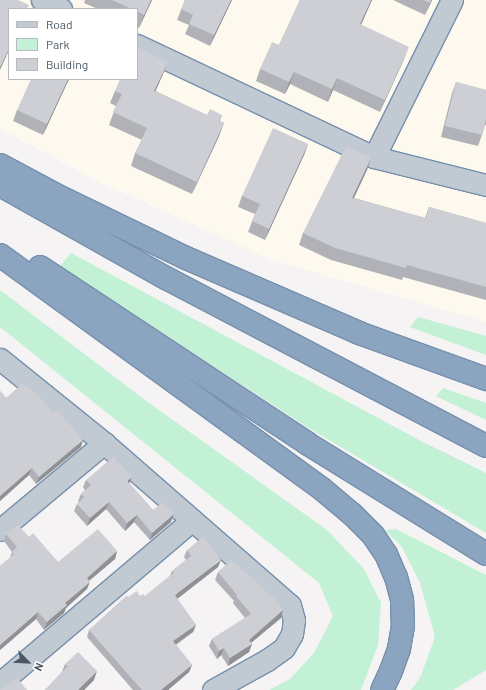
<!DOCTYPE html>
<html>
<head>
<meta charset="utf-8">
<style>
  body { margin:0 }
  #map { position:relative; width:486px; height:690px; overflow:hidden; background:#f5f3f3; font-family:Barlow,sans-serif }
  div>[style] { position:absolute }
  .commercial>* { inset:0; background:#fdf9ef }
  .green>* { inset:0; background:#c3f1d5 }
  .roads { filter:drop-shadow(1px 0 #7690ad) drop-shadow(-1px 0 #7690ad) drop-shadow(0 1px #7690ad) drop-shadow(0 -1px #7690ad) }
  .minor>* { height:21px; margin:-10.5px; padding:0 10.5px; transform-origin:10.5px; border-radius:10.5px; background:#c1cad2 }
  .highway>* { height:22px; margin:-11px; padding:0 11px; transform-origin:11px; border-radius:11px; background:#8ba5c1 }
  .wall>* { inset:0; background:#b0b2b7 }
  .shaded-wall>* { inset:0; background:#909195 }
  .building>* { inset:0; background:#cdcfd5 }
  span { translate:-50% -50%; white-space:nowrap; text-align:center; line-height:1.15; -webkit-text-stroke:4px #fff; paint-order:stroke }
  .legend { position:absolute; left:8px; top:8px; width:130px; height:72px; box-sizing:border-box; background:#fff; border:1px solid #b7bbc0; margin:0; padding:5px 7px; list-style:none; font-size:12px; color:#4a5661 }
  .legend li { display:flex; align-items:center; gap:8px; height:20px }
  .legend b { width:20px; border:1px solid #b7bbc0 }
  .north { position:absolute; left:8px; top:642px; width:40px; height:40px; -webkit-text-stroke:3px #fff; paint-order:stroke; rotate:114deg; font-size:11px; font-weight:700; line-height:16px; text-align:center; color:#4a5661 }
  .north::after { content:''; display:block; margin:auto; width:14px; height:18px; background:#4a5661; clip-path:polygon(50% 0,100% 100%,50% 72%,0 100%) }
</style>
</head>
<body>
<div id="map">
  <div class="commercial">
    <i style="clip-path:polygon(evenodd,0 0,486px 0,486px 322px,272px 260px,101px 183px,0 129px,0 0,9px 9px,137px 9px,137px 79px,9px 79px,9px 9px)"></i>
  </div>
  <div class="green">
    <i style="clip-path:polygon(71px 253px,421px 441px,486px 473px,486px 533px,307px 427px,60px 266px)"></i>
    <i style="clip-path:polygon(0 290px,149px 403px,327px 530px,364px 569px,381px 603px,378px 645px,361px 690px,269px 690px,290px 679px,314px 653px,333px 616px,319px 583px,0 327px)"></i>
    <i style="clip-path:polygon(418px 317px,486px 336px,486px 355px,410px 327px)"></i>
    <i style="clip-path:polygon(443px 388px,486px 403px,486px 420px,436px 396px)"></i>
    <i style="clip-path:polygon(396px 529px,486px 575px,486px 670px,453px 690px,411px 690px,420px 678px,435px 637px,420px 583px,402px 547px,385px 530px)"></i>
  </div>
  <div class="roads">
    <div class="minor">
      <i style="left:42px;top:0;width:21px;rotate:25deg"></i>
      <i style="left:137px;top:45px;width:262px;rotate:25.3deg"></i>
      <i style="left:374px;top:157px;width:115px;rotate:14deg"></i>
      <i style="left:374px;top:157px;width:175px;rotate:-63.6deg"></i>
      <i style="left:0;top:359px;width:134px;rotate:38.9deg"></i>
      <i style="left:104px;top:443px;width:247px;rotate:41.1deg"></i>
      <i style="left:290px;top:605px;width:16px;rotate:75deg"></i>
      <i style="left:294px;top:620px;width:14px;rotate:98deg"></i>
      <i style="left:292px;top:634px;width:16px;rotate:120deg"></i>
      <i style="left:284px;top:648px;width:21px;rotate:145deg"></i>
      <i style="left:267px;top:660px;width:62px;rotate:150.9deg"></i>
      <i style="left:0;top:530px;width:136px;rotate:-39.9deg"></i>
      <i style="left:0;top:683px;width:252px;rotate:-40.3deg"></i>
    </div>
    <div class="highway">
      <i style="left:0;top:165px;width:70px;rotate:28deg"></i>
      <i style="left:62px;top:198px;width:138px;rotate:25.8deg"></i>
      <i style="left:186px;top:258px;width:189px;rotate:23.4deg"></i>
      <i style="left:359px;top:333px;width:135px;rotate:19.9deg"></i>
      <i style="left:0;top:185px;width:190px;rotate:29.3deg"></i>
      <i style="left:166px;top:278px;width:361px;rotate:27.7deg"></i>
      <i style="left:0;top:255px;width:398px;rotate:36deg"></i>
      <i style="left:322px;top:489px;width:39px;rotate:40deg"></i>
      <i style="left:352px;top:514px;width:30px;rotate:45deg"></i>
      <i style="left:373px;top:535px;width:23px;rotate:56deg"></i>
      <i style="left:386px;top:554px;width:25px;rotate:67deg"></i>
      <i style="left:396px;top:577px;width:24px;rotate:75deg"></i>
      <i style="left:402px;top:600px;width:26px;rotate:88deg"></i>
      <i style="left:403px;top:626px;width:23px;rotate:100deg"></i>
      <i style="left:399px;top:649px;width:23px;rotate:110deg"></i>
      <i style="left:391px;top:671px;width:21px;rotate:115deg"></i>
      <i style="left:40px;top:267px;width:321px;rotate:33.4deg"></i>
      <i style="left:308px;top:444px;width:209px;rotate:31.7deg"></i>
    </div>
  </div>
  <div class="wall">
    <i style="clip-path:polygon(85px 0,152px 0,139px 28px,137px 27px,137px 9px,98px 9px,84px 3px)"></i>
    <i style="clip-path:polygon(185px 0,232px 0,210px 46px,185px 34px,189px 25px,177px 20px)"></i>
    <i style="clip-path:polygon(300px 0,372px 0,361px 25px,404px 59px,380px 112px,333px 90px,328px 102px,290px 84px,285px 94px,256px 81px,260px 69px,279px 45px)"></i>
    <i style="clip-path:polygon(393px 0,432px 0,425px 15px)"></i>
    <i style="clip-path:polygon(168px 62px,163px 74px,155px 91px,207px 115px,222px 115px,220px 121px,224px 123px,219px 136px,192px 194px,131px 166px,135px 153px,142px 140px,109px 125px,116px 106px,110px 103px,115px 91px)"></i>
    <i style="clip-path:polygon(69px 79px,43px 135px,13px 121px,17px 110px)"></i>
    <i style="clip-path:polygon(456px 82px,486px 90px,486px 125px,485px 125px,482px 135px,478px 146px,441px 137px,452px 93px)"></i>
    <i style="clip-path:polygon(308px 144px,304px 155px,265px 240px,248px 232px,255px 214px,238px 207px,242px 196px)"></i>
    <i style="clip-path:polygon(371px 158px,367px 170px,354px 198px,425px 218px,429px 207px,486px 223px,486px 300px,403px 277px,402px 280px,331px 260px,299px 245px,303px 233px)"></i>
    <i style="clip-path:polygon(0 391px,6px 398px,81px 447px,36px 484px,29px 475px,0 501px)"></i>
    <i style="clip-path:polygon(86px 480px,129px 483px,153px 510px,171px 522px,150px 540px,134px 522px,125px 531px,106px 509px,87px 526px,74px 511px,77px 504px,79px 502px,78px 501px,81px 494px,85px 490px,83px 487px)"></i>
    <i style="clip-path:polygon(6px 534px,29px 537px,58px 562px,117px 551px,115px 559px,89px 581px,87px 589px,66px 608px,64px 613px,44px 630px,36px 619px,0 650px,0 566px,10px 558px,12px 552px,4px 541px)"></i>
    <i style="clip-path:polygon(187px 550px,218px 567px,177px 599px,196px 625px,193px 632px,176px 645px,192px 665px,189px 672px,168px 690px,133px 690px,87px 637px,89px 630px,128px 597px,140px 596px,145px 596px,170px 576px,172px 571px,186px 560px,184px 557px)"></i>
    <i style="clip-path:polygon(218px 572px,281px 618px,251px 643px,252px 644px,249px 652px,228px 666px,221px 655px,217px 659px,209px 646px,212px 639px,245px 618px,233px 603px,234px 601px,215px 580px)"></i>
    <i style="clip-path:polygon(65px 664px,94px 680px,84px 690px,45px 690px,62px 672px)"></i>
  </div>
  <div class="shaded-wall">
    <i style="clip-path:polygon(151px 0,152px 0,139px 28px,144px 15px)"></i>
    <i style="clip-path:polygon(231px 0,232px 0,210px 46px,214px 35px)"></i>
    <i style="clip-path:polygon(371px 0,372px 0,356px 36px,360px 24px)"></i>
    <i style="clip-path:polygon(431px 0,432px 0,425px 15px)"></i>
    <i style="clip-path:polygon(409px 47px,404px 59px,380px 112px,385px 100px)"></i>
    <i style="clip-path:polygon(9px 48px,9px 50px,0 70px,0 67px)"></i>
    <i style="clip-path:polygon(168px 62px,163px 74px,150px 104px,154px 91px)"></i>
    <i style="clip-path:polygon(294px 72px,290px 84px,285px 94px,289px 82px)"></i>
    <i style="clip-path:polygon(337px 78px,333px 90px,328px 102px,332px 89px)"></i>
    <i style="clip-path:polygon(68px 79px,69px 79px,43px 135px,47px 124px)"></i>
    <i style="clip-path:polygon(224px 123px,219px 136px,192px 194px,197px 182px)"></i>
    <i style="clip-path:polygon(308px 144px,304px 155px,265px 240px,269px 229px)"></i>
    <i style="clip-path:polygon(371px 158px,367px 170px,348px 210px,352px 198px)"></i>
    <i style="clip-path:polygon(83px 440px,81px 447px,36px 484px,39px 477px)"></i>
    <i style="clip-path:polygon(32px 468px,29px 475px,0 501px,0 496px)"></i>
    <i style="clip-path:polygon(132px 477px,129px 484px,127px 481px)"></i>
    <i style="clip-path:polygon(109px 502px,106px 509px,87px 526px,90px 518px)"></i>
    <i style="clip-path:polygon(174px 514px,171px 522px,150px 540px,152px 533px)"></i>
    <i style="clip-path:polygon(137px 515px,134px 522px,125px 531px,127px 523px)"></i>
    <i style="clip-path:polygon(117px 551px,115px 559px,84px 585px,87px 578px)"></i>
    <i style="clip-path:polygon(221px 560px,218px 567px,172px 603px,175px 595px)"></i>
    <i style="clip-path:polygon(90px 582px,87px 589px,66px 608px,64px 613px,44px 630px,47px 622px,65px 603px)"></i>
    <i style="clip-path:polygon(283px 610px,281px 618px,246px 647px,249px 640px)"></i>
    <i style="clip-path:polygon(38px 612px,36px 619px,0 650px,0 645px)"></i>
    <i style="clip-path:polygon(196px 625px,193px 632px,170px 648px,173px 641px)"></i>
    <i style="clip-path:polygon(252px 644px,249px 652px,228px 666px,230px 658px)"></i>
    <i style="clip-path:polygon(224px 648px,221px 655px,217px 659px,219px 651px)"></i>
    <i style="clip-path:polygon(192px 665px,189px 672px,168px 690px,161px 690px)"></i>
    <i style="clip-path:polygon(97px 671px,94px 680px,84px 690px,78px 690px)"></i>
  </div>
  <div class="building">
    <i style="clip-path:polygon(0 0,18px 0,29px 5px,27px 9px,9px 9px,9px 48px,0 67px)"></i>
    <i style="clip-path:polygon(112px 0,151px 0,144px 15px,137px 11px,137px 9px,132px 9px)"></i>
    <i style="clip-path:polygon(185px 0,231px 0,214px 35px,189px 24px,193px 15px,181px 9px)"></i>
    <i style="clip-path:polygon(300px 0,371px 0,360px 24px,409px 47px,385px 100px,337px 78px,332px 89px,294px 72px,289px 82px,260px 69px,272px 42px,279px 45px)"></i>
    <i style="clip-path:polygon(424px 0,431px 0,430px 3px)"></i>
    <i style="clip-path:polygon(137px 47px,168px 62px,154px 91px,207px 115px,210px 109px,222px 115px,219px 121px,224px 123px,197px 182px,135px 153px,147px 128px,113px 112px,122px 94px,115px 91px,120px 79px,137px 79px)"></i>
    <i style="clip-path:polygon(31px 79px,68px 79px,47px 124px,17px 110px)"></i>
    <i style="clip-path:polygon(456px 82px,486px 90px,486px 119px,482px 135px,445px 126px)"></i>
    <i style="clip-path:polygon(273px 128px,308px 144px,269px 229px,252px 221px,260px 204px,242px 196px)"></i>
    <i style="clip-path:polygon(346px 146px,371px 158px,352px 198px,426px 218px,429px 207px,486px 223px,486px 287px,407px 265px,406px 268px,335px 248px,303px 233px)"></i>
    <i style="clip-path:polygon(23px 383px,40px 397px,53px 413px,56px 410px,61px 414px,83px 440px,39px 477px,32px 468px,0 496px,0 391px,6px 398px)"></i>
    <i style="clip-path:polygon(113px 457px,132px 477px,127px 481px,153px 510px,163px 502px,174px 514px,152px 533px,137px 515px,127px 523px,109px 502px,90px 518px,77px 504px,84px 497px,81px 494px,91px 485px,86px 480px)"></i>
    <i style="clip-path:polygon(18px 525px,29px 537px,33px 533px,58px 562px,98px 529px,117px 551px,87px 578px,90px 582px,65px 603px,67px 605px,47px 622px,38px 612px,0 645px,0 566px,14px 554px,12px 552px,17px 547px,6px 534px)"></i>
    <i style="clip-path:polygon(203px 537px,221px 560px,175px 595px,196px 625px,173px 641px,192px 665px,161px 690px,142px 690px,89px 630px,127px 595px,128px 597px,137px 591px,140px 596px,143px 594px,145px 596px,174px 573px,172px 571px,191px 556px,187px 550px)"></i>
    <i style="clip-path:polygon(231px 560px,261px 586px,269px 595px,270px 594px,283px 610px,249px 640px,252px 644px,230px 658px,224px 648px,219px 651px,212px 639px,251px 614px,236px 596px,237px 595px,218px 572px)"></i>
    <i style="clip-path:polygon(78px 652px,97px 671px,78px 690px,45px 690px,68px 666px,65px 664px)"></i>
    <i style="clip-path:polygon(17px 678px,27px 690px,0 690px,5px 686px)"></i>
  </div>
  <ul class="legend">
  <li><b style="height:5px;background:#c1cad2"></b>Road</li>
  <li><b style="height:11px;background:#c3f1d5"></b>Park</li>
  <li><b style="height:11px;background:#cdcfd5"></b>Building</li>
  </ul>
  <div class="north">N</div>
</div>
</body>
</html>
